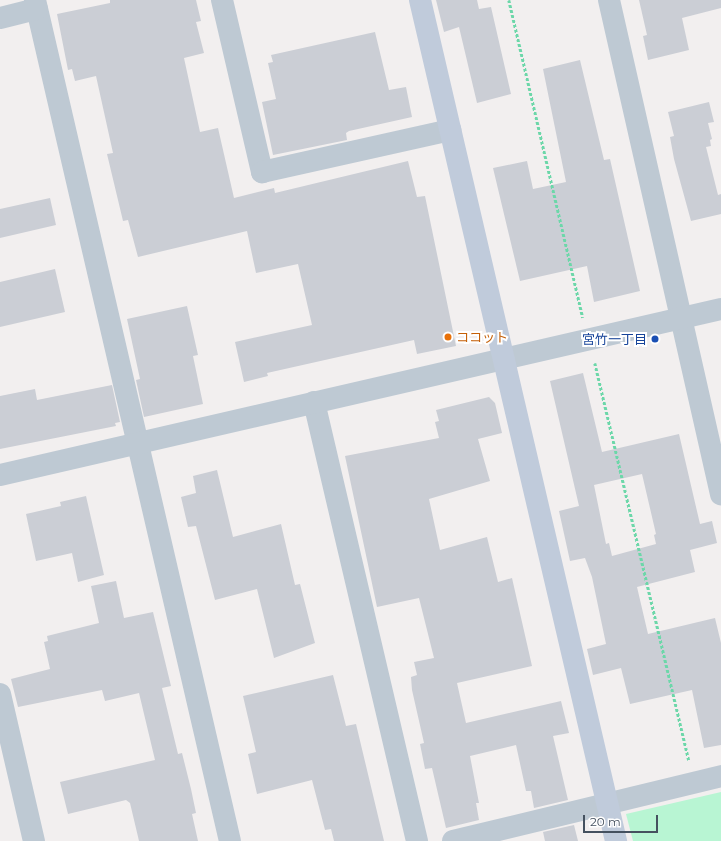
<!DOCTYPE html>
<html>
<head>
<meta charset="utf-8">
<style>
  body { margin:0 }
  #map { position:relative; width:721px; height:841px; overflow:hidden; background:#f2efef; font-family:Montserrat,"Noto Sans JP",sans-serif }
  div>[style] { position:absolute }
  .green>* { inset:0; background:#b8f5d3 }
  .building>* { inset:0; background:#cbced5 }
  .path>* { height:2.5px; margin-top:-1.25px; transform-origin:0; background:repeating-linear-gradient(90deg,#6cd7a9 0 3px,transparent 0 5px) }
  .street>* { height:22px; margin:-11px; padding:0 11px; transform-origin:11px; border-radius:11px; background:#bec9d3 }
  .secondary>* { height:22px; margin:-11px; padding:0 11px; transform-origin:11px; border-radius:11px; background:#c0cbdb }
  .dots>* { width:11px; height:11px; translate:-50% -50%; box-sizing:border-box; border:2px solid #fff; border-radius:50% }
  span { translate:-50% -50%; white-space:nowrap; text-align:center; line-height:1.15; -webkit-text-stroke:4px #fff; paint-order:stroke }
  .food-label { font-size:13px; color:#c56008 }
  .left { translate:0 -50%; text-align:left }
  .transit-label { font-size:13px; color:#164399 }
  .right { translate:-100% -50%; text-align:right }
  .scale { position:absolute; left:583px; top:815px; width:75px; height:18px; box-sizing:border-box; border:2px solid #45515f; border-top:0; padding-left:5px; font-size:12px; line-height:14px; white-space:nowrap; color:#45515f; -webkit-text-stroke:3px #fff; paint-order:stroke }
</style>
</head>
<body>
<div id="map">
  <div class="green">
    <i style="clip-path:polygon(721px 792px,721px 841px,633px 841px,626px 814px)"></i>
  </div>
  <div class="building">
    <i style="clip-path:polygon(110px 0,196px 0,201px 21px,196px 22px,204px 53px,184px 58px,200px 132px,218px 128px,234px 198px,274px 188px,275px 193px,408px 161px,417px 197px,425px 196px,456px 346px,417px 354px,414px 340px,267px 373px,268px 376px,244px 382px,235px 342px,312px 325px,298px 264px,256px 273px,247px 231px,138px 257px,128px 220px,123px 221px,107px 154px,113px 153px,96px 76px,75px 81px,72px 69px,68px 70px,57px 14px,110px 3px)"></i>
    <i style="clip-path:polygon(436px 0,477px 0,479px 9px,491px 7px,511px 94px,477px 103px,459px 27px,444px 32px)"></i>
    <i style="clip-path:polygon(639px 0,721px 0,721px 8px,682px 18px,689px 50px,648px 60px,643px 36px,647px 35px)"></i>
    <i style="clip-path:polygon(375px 32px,389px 90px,406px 87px,412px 117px,349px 131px,346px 133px,347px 140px,273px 155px,262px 102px,276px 99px,268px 63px,273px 62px,271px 55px)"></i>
    <i style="clip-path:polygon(580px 60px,604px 160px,610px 159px,640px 291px,594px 302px,587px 266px,520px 281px,493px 168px,527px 161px,533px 189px,566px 182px,543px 69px)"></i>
    <i style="clip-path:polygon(709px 102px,714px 122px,708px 123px,712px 139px,710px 140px,711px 146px,706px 147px,718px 195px,721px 194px,721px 214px,691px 221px,674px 159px,670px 137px,674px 136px,668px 112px)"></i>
    <i style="clip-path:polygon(50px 198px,56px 225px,0 238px,0 209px)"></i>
    <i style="clip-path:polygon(55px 269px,65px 312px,0 327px,0 282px)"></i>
    <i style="clip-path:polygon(187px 306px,198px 355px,193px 356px,203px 404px,144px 417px,136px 380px,140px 379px,127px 319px)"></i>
    <i style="clip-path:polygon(evenodd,583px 373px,602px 452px,679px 434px,700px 524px,712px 521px,717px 543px,690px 550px,695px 572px,637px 587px,648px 634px,715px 618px,721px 643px,721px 745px,704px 748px,692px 690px,630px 704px,621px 668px,593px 675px,587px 649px,606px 644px,592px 577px,585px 558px,570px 561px,559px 511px,579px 506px,550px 381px,583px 373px,642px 474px,656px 534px,654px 535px,656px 544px,612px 556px,609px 543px,606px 544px,594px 485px,642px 474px)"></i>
    <i style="clip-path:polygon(112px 385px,120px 422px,115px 423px,116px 426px,0 449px,0 396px,35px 389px,37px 400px)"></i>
    <i style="clip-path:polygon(489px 397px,495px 403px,502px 433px,478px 439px,490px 481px,429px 499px,440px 550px,487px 537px,498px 582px,512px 578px,532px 666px,457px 683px,466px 723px,561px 701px,569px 733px,553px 736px,568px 800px,534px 808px,531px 791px,526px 791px,516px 745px,470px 756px,479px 803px,476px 803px,479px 820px,446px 828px,432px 768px,425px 769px,420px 744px,424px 743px,412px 690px,411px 677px,417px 675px,414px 662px,434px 658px,419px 598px,377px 607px,345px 456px,439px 438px,435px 422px,439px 421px,436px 410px)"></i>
    <i style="clip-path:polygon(217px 470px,233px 537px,281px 524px,295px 585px,300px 584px,315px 643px,274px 658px,257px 589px,215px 600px,196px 526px,188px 527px,181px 497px,196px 493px,193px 476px)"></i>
    <i style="clip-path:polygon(86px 496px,104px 575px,78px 582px,72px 553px,36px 561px,26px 514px,61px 506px,60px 502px)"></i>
    <i style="clip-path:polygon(116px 581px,124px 618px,153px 612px,171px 686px,162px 688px,178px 754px,182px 753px,191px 789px,196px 813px,192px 814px,198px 841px,139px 841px,130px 803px,126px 800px,68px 814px,60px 782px,155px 760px,139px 693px,105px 701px,102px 690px,18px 707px,11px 679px,50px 669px,44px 642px,48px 641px,47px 636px,99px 623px,91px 586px)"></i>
    <i style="clip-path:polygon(333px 675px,346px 726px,356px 724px,384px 841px,334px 841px,331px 829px,325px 830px,312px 780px,257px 794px,248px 754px,256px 752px,243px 696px)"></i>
    <i style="clip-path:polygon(574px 825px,578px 841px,545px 841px,543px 832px)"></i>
  </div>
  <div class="path">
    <i style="left:509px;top:0;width:326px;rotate:76.9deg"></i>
    <i style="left:595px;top:363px;width:408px;rotate:76.7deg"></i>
  </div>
  <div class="street">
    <i style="left:35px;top:0;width:863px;rotate:76.95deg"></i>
    <i style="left:222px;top:0;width:177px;rotate:76.9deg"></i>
    <i style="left:262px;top:172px;width:193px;rotate:-12.6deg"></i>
    <i style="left:609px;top:0;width:507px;rotate:77.23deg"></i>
    <i style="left:0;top:18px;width:38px;rotate:-14deg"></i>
    <i style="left:314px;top:402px;width:451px;rotate:76.8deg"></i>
    <i style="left:0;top:475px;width:740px;rotate:-12.97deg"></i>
    <i style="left:0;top:694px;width:151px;rotate:77deg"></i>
    <i style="left:453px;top:841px;width:276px;rotate:-13.6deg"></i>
  </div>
  <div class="secondary">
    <i style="left:420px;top:0;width:864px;rotate:76.88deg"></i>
  </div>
  <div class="dots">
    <i style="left:448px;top:337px;background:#e8710a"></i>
    <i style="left:655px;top:339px;background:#1a4fb4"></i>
  </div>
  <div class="food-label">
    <span class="left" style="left:456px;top:337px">ココット</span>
  </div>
  <div class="transit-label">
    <span class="right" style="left:647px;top:339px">宮竹一丁目</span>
  </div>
  <div class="scale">20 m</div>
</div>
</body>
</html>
